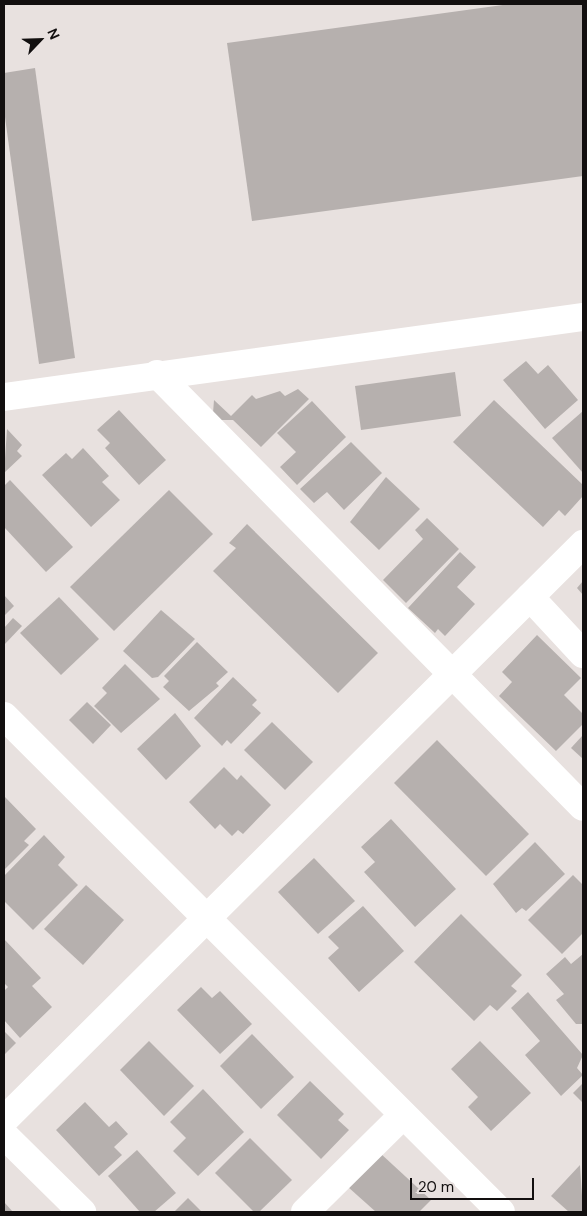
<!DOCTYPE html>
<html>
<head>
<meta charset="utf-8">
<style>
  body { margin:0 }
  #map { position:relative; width:587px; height:1216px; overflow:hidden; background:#e8e1df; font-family:"DM Sans",sans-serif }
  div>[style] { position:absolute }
  .building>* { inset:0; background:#b6b0ae }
  .minor>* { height:28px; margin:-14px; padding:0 14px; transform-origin:14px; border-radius:14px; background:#fff }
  span { translate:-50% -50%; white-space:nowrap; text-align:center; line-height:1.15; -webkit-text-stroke:4.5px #e8e1df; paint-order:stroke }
  .frame { position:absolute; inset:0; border:5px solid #120f0f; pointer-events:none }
  .north { position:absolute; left:15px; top:15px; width:50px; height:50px; -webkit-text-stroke:4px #e8e1df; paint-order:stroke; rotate:66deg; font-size:14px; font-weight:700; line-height:20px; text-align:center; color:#120f0f }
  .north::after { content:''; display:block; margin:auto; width:18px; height:22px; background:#120f0f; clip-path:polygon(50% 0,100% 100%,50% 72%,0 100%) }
  .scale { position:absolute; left:410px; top:1178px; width:124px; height:22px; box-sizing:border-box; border:2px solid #120f0f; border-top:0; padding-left:6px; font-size:15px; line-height:18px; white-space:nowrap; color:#120f0f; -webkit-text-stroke:4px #e8e1df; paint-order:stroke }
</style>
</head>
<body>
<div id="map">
  <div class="building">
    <i style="clip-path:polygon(510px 4px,583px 4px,583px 176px,252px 221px,227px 43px)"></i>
    <i style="clip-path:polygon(35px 68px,75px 358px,39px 364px,4px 110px,4px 73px)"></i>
    <i style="clip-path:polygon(526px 361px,538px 374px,548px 365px,578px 400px,545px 429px,503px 380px)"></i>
    <i style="clip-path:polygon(455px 372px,461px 416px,361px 430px,355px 386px)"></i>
    <i style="clip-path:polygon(298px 389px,309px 399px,261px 447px,233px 420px,218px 420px,213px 413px,214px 400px,231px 416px,252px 395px,256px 399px,280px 391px,285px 396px)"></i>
    <i style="clip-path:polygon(494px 400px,583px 485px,583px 496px,565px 516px,559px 510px,543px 527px,453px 442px)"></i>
    <i style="clip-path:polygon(312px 401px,346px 437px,297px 485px,280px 467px,296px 452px,277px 433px)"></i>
    <i style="clip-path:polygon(119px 410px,166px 460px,139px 485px,105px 448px,110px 443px,97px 430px)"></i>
    <i style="clip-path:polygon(583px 411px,583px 473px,552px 438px)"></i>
    <i style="clip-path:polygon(7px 429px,22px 445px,17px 451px,22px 456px,4px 473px)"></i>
    <i style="clip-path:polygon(351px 442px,382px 473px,344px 510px,327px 492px,314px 503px,300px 489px)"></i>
    <i style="clip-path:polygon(83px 448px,109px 476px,102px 482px,120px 500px,91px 527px,42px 475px,66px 453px,72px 459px)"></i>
    <i style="clip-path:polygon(386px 477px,420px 509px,379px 550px,350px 522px)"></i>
    <i style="clip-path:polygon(10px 480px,73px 547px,46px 572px,4px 527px,4px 486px)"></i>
    <i style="clip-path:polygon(169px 490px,213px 534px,114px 631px,70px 587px)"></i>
    <i style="clip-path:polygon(427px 518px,459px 549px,406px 603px,383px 580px,423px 539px,415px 530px)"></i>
    <i style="clip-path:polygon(247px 524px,378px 653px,338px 693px,213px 571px,236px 548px,229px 543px)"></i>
    <i style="clip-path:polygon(460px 552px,476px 567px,457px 587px,475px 604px,445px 636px,438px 629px,435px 633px,408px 608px)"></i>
    <i style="clip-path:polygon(583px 581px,583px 595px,577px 588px)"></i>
    <i style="clip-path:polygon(4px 595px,14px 606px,4px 616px)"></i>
    <i style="clip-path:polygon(59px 597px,99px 639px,61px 675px,20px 633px)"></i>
    <i style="clip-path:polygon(161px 610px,195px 639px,158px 677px,152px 678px,123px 651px)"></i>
    <i style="clip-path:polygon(13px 618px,22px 626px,4px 645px,4px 628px)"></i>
    <i style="clip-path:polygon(537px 635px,581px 678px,564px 695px,583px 714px,583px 724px,556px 751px,499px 696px,512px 682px,502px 672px)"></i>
    <i style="clip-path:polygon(197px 642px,228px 672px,216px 683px,219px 686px,189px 711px,163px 687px,169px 681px,164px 676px)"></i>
    <i style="clip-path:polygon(125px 664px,160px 699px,121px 733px,94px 706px,107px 693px,102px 688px)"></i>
    <i style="clip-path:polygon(233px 677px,257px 700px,252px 705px,261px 713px,231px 744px,227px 740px,222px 746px,194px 718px)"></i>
    <i style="clip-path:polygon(87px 702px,111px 725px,93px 744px,69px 720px)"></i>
    <i style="clip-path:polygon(175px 713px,201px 746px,166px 780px,137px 749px)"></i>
    <i style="clip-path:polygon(272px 722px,313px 762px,285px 790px,244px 750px)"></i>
    <i style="clip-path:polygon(583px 735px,583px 759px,571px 748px)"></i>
    <i style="clip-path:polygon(437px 740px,529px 834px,486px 876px,394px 783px)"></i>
    <i style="clip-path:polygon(224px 767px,237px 780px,241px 775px,271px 805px,243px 834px,238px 830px,232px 836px,220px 824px,215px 829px,189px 802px)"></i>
    <i style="clip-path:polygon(4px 796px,36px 829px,24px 841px,29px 845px,4px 870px)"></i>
    <i style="clip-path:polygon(391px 819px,456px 889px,415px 927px,364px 872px,375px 862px,361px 847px)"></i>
    <i style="clip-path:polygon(44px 835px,65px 857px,58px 865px,78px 885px,33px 930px,4px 901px,4px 876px)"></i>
    <i style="clip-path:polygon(535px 842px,565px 874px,526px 911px,522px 908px,516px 913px,493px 884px)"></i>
    <i style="clip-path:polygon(314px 858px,355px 901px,318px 934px,278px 892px)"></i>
    <i style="clip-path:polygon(573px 875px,583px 885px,583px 933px,562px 954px,528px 920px)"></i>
    <i style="clip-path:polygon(86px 885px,124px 920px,83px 965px,44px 929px)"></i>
    <i style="clip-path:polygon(363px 906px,404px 951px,359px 992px,328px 958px,339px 948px,328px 937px)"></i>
    <i style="clip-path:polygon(461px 914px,522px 975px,511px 986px,517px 991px,497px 1011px,490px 1005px,474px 1021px,414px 962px)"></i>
    <i style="clip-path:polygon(4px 939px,41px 978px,32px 986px,52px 1007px,20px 1038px,4px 1020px,4px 991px,8px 987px,4px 983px)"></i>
    <i style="clip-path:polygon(583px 954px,583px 1024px,576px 1024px,556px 1000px,564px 994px,546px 974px,565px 957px,571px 964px)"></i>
    <i style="clip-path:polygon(201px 987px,212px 998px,220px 991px,252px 1024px,220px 1054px,177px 1010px)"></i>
    <i style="clip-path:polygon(528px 992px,583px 1055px,577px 1068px,583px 1075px,561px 1096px,525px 1055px,540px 1041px,511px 1008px)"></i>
    <i style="clip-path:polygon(4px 1031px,16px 1043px,4px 1055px)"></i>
    <i style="clip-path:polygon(252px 1034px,294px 1077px,261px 1109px,220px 1066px)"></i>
    <i style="clip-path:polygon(149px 1041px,194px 1086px,164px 1116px,120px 1070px)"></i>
    <i style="clip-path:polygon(480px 1041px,531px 1093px,491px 1131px,468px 1107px,478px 1097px,451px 1069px)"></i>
    <i style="clip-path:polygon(310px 1081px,344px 1114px,338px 1120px,349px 1130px,321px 1159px,277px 1115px)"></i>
    <i style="clip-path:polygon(583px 1083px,583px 1103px,573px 1093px)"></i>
    <i style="clip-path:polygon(203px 1089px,244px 1132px,198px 1176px,173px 1151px,186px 1138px,170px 1122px)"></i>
    <i style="clip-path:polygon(85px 1102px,109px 1127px,116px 1121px,128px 1134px,114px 1147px,122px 1155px,99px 1176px,56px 1130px)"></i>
    <i style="clip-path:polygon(250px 1138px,292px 1180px,259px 1212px,254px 1212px,215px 1173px)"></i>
    <i style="clip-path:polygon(137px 1150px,176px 1193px,154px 1212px,140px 1212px,108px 1176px)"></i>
    <i style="clip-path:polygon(380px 1153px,431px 1200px,419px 1212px,376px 1212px,348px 1187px)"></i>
    <i style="clip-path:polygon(580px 1165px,583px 1212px,569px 1212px,551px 1196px)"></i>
    <i style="clip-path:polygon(188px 1198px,202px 1212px,174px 1212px)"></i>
    <i style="clip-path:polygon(4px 1202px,13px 1212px,4px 1212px)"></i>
  </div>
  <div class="minor">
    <i style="left:157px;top:374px;width:607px;rotate:45.47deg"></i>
    <i style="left:4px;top:397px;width:585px;rotate:-7.87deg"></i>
    <i style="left:530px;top:597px;width:78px;rotate:47.1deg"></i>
    <i style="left:4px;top:716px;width:702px;rotate:44.94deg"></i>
    <i style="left:4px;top:1120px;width:817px;rotate:-44.85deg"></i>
    <i style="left:4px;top:1135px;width:110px;rotate:44.6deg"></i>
    <i style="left:305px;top:1212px;width:138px;rotate:-44.7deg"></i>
  </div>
  <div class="frame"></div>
  <div class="north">N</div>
  <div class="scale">20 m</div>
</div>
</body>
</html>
